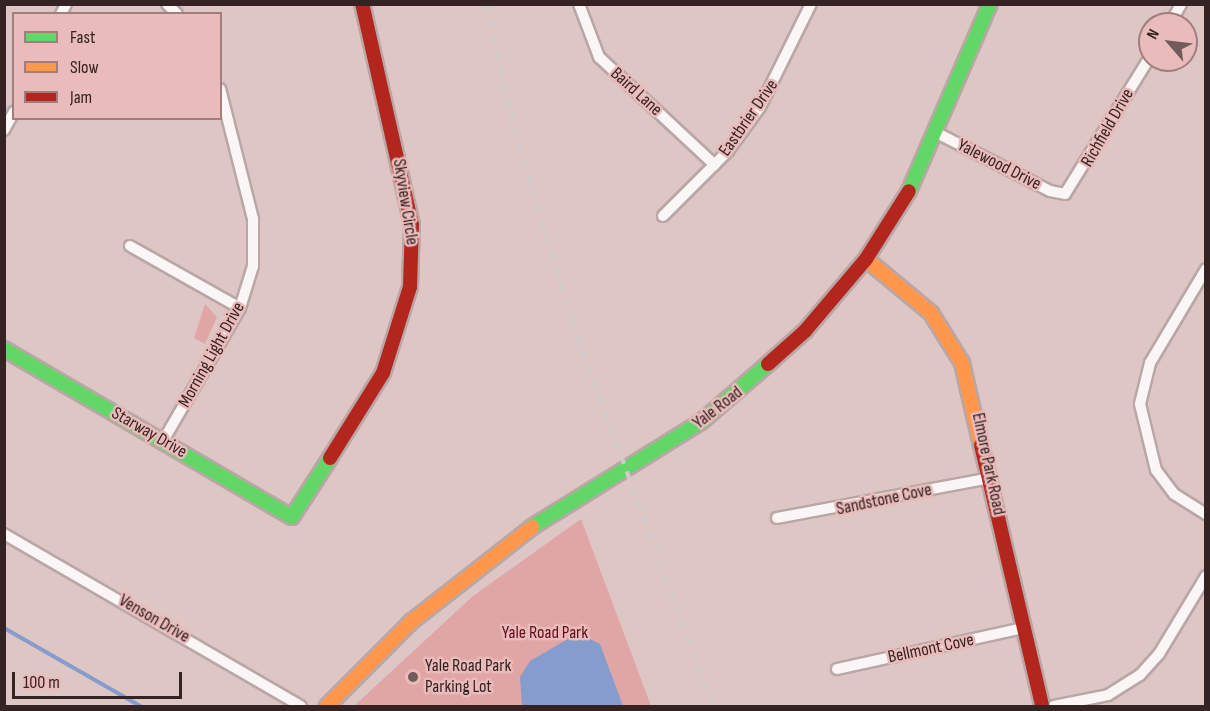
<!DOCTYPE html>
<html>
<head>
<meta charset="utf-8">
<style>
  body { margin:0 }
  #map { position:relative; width:1210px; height:711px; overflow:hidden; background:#dec6c4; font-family:"Sofia Sans Condensed",sans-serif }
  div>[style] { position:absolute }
  .green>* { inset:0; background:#e0a6a5 }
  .water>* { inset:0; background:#869ccc }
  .stream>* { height:4px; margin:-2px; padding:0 2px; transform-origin:2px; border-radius:2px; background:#869ccc }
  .roads { filter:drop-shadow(2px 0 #b9a7a6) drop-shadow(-2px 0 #b9a7a6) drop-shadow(0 2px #b9a7a6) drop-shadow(0 -2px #b9a7a6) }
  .street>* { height:10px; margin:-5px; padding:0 5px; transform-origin:5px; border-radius:5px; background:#faf6f6 }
  .fast>* { height:14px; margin:-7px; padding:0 7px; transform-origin:7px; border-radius:7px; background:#63d668 }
  .slow>* { height:14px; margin:-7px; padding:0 7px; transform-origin:7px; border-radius:7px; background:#ff974d }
  .jam>* { height:14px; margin:-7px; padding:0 7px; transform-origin:7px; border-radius:7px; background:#b3261e }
  .rail>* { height:4px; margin-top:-2px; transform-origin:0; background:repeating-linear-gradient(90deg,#d2caca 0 8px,transparent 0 16px) }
  .dots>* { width:16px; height:16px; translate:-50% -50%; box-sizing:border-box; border:3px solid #e9bbba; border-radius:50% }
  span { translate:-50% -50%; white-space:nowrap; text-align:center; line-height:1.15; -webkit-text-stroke:5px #e9bbba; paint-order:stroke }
  .street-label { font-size:18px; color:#342322 }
  .park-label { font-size:18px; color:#620e1a }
  .poi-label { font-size:18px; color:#342322 }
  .left { translate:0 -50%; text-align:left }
  .frame { position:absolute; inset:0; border:6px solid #342322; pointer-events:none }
  .legend { position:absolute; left:12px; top:12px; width:210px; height:108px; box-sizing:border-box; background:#e9bbba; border:2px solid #a17e7d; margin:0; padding:8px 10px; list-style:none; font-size:18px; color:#342322 }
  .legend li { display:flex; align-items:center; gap:12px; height:30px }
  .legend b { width:30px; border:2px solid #a17e7d }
  .north { position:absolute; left:1138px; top:12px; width:60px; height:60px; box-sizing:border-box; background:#e9bbba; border:2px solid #a17e7d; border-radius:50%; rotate:298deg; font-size:16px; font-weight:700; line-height:24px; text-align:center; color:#342322 }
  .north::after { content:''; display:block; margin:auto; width:21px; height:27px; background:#705c5b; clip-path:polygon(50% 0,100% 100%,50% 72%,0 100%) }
  .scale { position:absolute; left:12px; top:672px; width:170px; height:27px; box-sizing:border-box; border:3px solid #342322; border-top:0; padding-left:8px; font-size:18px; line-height:21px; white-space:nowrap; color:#342322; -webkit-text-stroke:4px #e9bbba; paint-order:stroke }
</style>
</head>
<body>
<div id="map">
  <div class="green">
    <i style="clip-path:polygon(205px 304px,217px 317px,205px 344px,194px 338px)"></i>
    <i style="clip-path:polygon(581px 519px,651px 706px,354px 706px,473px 596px)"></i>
  </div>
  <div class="water">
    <i style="clip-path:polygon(578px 633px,600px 644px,623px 706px,522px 706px,520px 677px,530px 661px)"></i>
  </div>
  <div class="stream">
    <i style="left:4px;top:628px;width:157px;rotate:29.8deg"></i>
  </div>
  <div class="roads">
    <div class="street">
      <i style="left:167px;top:4px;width:14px;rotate:45deg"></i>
      <i style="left:579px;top:4px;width:57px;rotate:69.3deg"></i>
      <i style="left:599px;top:57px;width:158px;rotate:43deg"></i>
      <i style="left:61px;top:14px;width:11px;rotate:-63deg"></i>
      <i style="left:1170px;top:24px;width:23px;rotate:-61deg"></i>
      <i style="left:4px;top:130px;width:21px;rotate:-61deg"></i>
      <i style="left:937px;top:133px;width:127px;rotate:27.2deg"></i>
      <i style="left:1050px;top:191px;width:15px;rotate:11deg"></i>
      <i style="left:1065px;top:194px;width:161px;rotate:-58.2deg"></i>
      <i style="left:663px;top:216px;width:92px;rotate:-45deg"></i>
      <i style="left:728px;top:151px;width:54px;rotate:-54deg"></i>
      <i style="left:760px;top:107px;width:115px;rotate:-63.7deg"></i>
      <i style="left:130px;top:246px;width:126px;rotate:29.4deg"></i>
      <i style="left:1206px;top:269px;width:109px;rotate:120.8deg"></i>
      <i style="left:1150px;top:363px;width:42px;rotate:103.7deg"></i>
      <i style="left:1140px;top:404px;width:68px;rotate:76.4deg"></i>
      <i style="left:1156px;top:470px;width:30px;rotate:53deg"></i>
      <i style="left:1174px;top:494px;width:38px;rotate:32deg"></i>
      <i style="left:163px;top:441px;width:154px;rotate:-59.9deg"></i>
      <i style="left:240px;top:308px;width:44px;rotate:-72.8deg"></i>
      <i style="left:253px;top:266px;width:47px;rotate:-90deg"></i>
      <i style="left:253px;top:219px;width:134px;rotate:-104.2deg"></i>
      <i style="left:777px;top:518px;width:217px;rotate:-10.6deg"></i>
      <i style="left:4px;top:534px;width:343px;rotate:30.1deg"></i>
      <i style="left:837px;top:669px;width:191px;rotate:-12.4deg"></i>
      <i style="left:1054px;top:706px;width:55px;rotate:-11.5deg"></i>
      <i style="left:1108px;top:695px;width:38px;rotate:-32deg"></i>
      <i style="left:1140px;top:675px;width:28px;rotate:-48deg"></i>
      <i style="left:1159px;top:654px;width:91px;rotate:-58.9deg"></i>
    </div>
    <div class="fast">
      <i style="left:909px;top:191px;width:204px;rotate:-66.6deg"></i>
      <i style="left:4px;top:349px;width:333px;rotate:30.3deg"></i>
      <i style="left:292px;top:517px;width:70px;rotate:-57.2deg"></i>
      <i style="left:532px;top:527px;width:199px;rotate:-31.9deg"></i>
      <i style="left:701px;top:422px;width:89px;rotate:-40.9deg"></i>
    </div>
    <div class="slow">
      <i style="left:866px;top:259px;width:85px;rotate:39.7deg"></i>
      <i style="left:931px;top:313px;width:59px;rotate:58.2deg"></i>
      <i style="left:962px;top:363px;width:84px;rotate:77deg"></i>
      <i style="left:327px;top:706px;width:119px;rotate:-45deg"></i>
      <i style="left:411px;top:622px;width:154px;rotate:-38.1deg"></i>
    </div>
    <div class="jam">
      <i style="left:768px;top:364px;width:50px;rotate:-41.7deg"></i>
      <i style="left:805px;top:331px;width:94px;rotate:-49.7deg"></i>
      <i style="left:866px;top:259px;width:80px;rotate:-57.7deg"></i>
      <i style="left:981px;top:445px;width:268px;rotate:76.8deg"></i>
      <i style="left:330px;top:458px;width:100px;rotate:-58.1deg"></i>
      <i style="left:383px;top:373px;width:90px;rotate:-72.6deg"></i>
      <i style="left:410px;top:287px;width:62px;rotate:-88.2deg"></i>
      <i style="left:412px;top:225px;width:227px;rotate:-102.7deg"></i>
    </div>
  </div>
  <div class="rail">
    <i style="left:487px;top:4px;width:128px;rotate:77.8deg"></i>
    <i style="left:514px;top:129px;width:201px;rotate:73.2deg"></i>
    <i style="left:572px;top:321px;width:410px;rotate:70deg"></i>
  </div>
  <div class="dots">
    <i style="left:413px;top:677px;background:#705c5b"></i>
  </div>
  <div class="street-label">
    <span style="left:636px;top:92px;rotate:42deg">Baird Lane</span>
    <span style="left:749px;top:118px;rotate:-55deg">Eastbrier Drive</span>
    <span style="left:1108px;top:128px;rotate:-60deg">Richfield Drive</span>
    <span style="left:999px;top:165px;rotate:27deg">Yalewood Drive</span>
    <span style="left:405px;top:202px;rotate:81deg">Skyview Circle</span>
    <span style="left:212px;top:355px;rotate:-61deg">Morning Light Drive</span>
    <span style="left:718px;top:408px;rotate:-38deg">Yale Road</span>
    <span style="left:149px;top:433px;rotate:30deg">Starway Drive</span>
    <span style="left:988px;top:464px;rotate:78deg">Elmore Park Road</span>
    <span style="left:884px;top:500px;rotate:-12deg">Sandstone Cove</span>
    <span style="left:154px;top:619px;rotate:30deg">Venson Drive</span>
    <span style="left:931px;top:649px;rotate:-12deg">Bellmont Cove</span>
  </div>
  <div class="park-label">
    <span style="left:545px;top:633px">Yale Road Park</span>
  </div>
  <div class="poi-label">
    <span class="left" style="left:425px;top:677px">Yale Road Park<br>Parking Lot</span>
  </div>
  <div class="frame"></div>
  <ul class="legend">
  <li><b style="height:8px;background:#63d668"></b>Fast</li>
  <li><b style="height:8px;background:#ff974d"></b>Slow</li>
  <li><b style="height:8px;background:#b3261e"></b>Jam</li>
  </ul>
  <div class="north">N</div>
  <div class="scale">100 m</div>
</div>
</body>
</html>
